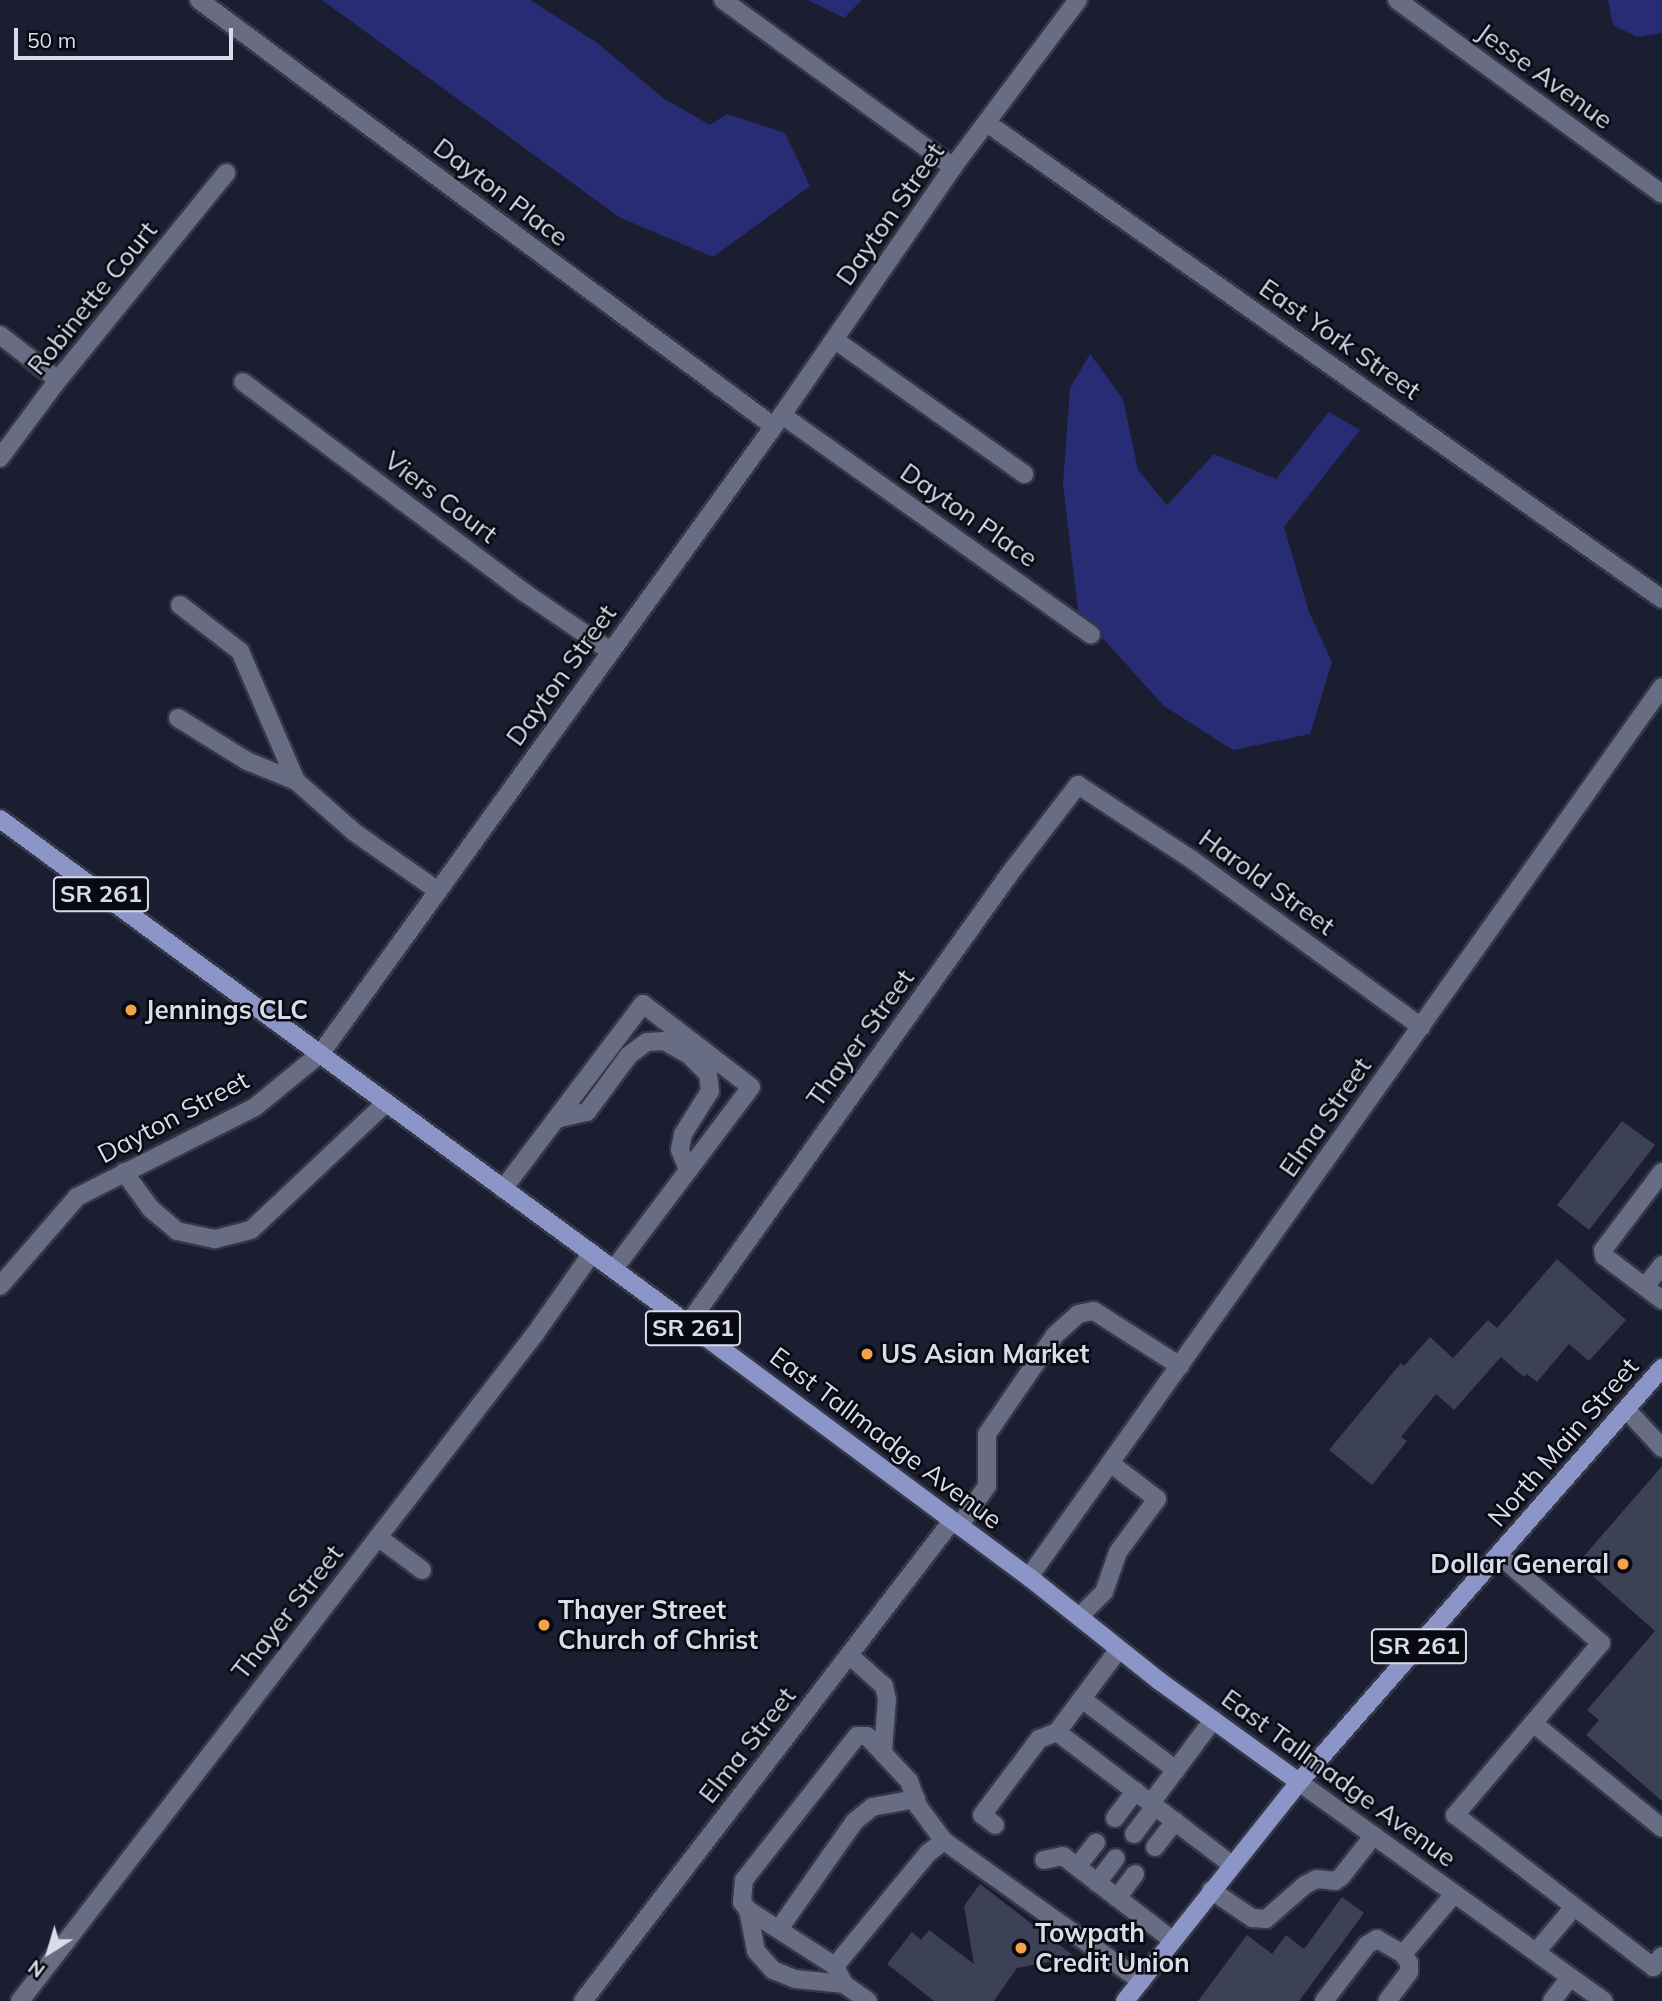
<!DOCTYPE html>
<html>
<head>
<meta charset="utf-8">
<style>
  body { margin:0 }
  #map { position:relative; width:1662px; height:2001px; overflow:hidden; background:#1b1e31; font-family:Mulish,sans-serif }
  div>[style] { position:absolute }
  .green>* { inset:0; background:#282c74 }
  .building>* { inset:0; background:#3d4156 }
  .roads { filter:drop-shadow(2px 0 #343746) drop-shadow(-2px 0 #343746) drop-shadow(0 2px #343746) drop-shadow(0 -2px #343746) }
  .lane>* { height:18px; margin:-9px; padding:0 9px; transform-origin:9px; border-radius:9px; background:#686d83 }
  .street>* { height:18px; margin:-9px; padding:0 9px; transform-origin:9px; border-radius:9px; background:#686d83 }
  .secondary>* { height:18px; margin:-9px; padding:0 9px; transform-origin:9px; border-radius:9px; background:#686d83 }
  .primary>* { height:18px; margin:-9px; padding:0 9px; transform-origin:9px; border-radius:9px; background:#8b95c7 }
  .dots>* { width:19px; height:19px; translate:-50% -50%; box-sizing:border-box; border:4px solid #080911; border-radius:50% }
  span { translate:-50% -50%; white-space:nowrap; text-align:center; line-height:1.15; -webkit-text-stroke:5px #080911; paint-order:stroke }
  .shield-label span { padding:2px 5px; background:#080911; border:2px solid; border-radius:5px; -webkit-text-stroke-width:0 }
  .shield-label { font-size:24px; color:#d9dce9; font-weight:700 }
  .street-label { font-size:26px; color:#d9dce9 }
  .poi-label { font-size:26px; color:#d9dce9; font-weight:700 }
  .left { translate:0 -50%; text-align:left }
  .right { translate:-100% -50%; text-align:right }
  .north { position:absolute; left:14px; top:1917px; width:70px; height:70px; -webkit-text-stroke:5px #080911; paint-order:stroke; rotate:217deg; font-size:19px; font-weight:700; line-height:28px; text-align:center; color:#d9dce9 }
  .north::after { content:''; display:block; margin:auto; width:24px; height:32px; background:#d9dce9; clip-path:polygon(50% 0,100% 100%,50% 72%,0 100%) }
  .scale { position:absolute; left:14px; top:28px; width:219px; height:32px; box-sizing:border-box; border:4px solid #d9dce9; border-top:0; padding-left:9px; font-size:21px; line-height:24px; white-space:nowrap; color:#d9dce9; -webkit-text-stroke:5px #080911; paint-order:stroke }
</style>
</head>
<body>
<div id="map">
  <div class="green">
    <i style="clip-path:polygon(322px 0,530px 0,596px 42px,663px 98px,710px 125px,727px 114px,785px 133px,810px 186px,713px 257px,619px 217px)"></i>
    <i style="clip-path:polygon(808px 0,862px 0,844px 18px)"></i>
    <i style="clip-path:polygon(1608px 0,1662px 0,1662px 33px,1637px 37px,1613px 25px)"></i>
    <i style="clip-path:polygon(1090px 354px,1123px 399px,1138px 470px,1167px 505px,1214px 454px,1276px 479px,1329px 412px,1360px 430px,1284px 527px,1309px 612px,1332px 662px,1310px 734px,1233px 750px,1164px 706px,1078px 611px,1063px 484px,1070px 388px)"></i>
  </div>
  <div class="building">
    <i style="clip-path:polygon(1622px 1121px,1655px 1145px,1589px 1230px,1557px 1205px)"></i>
    <i style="clip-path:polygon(1557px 1259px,1626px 1320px,1589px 1361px,1569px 1344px,1537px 1382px,1527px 1374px,1524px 1377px,1501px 1357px,1454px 1410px,1436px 1394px,1401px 1437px,1407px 1441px,1372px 1485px,1329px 1450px,1401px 1363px,1404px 1366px,1430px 1337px,1453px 1358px,1488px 1320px,1497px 1328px)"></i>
    <i style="clip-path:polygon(1662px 1466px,1662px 1801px,1586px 1735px,1599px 1720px,1587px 1710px,1655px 1631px,1578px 1563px)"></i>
    <i style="clip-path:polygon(980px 1884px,1075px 1957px,1017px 1968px,994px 2001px,934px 2001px,887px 1964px,912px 1932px,921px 1940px,929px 1930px,974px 1964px,964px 1906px)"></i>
    <i style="clip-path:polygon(1342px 1897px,1364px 1913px,1299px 2001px,1198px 2001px,1247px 1935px,1272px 1954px,1286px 1935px,1304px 1949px)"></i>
  </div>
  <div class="roads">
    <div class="lane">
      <i style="left:180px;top:605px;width:76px;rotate:37.5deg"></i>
      <i style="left:240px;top:651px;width:142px;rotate:66.7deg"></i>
      <i style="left:296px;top:781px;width:77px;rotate:41.3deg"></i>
      <i style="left:354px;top:832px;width:103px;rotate:35.1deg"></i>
      <i style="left:178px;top:718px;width:81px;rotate:31.9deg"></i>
      <i style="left:247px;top:761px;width:53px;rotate:22.2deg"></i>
      <i style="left:556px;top:1119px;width:32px;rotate:-13deg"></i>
      <i style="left:587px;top:1112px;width:71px;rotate:-53.6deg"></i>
      <i style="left:629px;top:1055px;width:22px;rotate:-36deg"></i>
      <i style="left:647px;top:1042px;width:17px;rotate:-3deg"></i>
      <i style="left:664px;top:1041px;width:29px;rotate:29deg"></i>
      <i style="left:689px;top:1055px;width:27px;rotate:45deg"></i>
      <i style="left:708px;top:1074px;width:17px;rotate:83deg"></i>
      <i style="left:710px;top:1091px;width:51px;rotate:122.1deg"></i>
      <i style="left:683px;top:1134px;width:16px;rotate:101deg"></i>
      <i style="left:680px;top:1150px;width:22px;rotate:68deg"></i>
      <i style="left:124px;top:1172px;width:46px;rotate:53.9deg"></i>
      <i style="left:151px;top:1209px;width:34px;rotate:40deg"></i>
      <i style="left:177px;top:1231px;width:39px;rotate:12deg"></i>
      <i style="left:215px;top:1239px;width:37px;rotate:-14deg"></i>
      <i style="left:251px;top:1230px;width:185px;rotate:-43.3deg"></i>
      <i style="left:1662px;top:1172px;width:98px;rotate:127.1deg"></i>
      <i style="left:1603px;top:1250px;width:6px;rotate:81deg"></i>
      <i style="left:1604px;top:1256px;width:73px;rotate:37.2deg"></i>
      <i style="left:503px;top:1189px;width:232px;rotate:-52.9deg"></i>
      <i style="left:643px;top:1004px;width:136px;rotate:37.5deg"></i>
      <i style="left:751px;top:1087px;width:228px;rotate:127deg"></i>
      <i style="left:1645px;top:1287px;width:28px;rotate:-52deg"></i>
      <i style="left:1626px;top:1409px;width:53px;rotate:47.3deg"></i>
      <i style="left:959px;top:1526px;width:49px;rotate:-55deg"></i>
      <i style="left:987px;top:1486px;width:52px;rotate:-90deg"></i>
      <i style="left:987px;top:1434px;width:120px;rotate:-55.5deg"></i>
      <i style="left:1055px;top:1335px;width:31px;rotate:-42deg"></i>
      <i style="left:1078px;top:1314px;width:16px;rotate:-11deg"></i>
      <i style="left:1094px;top:1311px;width:102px;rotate:32.6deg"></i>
      <i style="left:378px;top:1537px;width:55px;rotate:36.9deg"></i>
      <i style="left:1499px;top:1555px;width:135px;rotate:40.8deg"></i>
      <i style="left:1601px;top:1643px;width:226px;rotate:130.3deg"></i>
      <i style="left:1455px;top:1815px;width:250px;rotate:37.5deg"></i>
      <i style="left:1653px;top:1967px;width:14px;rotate:-51deg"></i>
      <i style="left:1079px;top:1617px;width:35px;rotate:-45deg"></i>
      <i style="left:1104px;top:1592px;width:42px;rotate:-70.7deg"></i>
      <i style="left:1118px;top:1552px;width:66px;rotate:-53.7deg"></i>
      <i style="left:1157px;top:1499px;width:59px;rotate:-142.5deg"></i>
      <i style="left:1119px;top:1649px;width:104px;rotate:126.8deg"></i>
      <i style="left:1057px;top:1732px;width:218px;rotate:37.2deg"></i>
      <i style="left:849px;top:1655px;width:47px;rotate:41.5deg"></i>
      <i style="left:884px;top:1686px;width:13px;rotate:77deg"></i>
      <i style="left:887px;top:1699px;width:52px;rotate:94.4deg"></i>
      <i style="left:1082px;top:1699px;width:118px;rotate:37.1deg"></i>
      <i style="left:1533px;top:1723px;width:166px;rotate:39.1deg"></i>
      <i style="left:1151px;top:1803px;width:104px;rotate:-53.2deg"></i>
      <i style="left:1115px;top:1818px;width:34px;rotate:-53deg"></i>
      <i style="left:995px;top:1825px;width:16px;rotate:-142deg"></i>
      <i style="left:982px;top:1815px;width:95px;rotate:-53.1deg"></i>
      <i style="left:1039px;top:1739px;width:19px;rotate:-21deg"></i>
      <i style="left:1134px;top:1834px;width:35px;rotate:-53deg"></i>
      <i style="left:1155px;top:1847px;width:33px;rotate:-52deg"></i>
      <i style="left:1044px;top:1860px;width:19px;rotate:-12deg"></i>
      <i style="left:1063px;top:1856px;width:138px;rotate:37.6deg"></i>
      <i style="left:1077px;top:1867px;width:31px;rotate:-52deg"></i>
      <i style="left:1097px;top:1883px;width:31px;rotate:-53deg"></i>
      <i style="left:1211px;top:1890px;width:50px;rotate:34.3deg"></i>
      <i style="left:1252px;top:1918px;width:14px;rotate:4deg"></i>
      <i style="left:1266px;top:1919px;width:52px;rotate:-41.1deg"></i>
      <i style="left:1305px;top:1885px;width:13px;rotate:-27deg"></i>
      <i style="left:1317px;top:1879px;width:18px;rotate:6deg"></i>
      <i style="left:1335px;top:1881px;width:7px;rotate:-34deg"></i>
      <i style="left:1341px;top:1877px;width:53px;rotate:-51.8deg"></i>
      <i style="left:1117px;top:1898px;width:30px;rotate:-53deg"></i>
      <i style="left:748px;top:1910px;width:103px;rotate:32.8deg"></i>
      <i style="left:779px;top:1929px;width:132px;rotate:-54.9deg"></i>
      <i style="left:855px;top:1821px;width:22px;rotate:-39deg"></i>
      <i style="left:872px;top:1807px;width:45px;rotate:-10.3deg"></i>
      <i style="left:1536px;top:1952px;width:59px;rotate:-49.8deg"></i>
      <i style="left:1403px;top:1954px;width:79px;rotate:-49.6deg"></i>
      <i style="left:844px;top:1984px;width:49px;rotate:-174.2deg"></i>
      <i style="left:795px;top:1979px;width:24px;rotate:-158deg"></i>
      <i style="left:773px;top:1970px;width:25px;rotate:-132deg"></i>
      <i style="left:756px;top:1951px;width:42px;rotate:-101deg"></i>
      <i style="left:748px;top:1910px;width:10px;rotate:-127deg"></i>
      <i style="left:742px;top:1902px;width:22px;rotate:-85deg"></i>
      <i style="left:744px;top:1880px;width:183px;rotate:-51.9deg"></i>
      <i style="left:857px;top:1736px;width:10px"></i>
      <i style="left:867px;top:1736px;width:62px;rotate:47deg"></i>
      <i style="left:909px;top:1781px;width:27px;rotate:70deg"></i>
      <i style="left:918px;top:1806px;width:44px;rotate:53.4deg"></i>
      <i style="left:868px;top:2001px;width:29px;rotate:-145deg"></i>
      <i style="left:844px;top:1984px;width:20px;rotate:-117deg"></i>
      <i style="left:835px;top:1966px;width:146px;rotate:-50.5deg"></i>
      <i style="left:928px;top:1853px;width:20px;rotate:-37deg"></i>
      <i style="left:944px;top:1841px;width:242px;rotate:35.4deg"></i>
      <i style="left:1324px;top:2001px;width:71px;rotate:-52.5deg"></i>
      <i style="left:1367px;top:1945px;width:12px;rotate:-31deg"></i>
      <i style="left:1377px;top:1939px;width:30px;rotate:30deg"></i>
      <i style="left:1403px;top:1954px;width:11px;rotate:56deg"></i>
      <i style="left:1409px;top:1963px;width:9px;rotate:90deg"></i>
      <i style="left:1409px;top:1972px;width:36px;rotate:127deg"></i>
      <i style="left:1552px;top:2001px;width:30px;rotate:-53deg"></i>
    </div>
    <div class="street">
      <i style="left:199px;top:0;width:715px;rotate:36.58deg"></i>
      <i style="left:723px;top:0;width:284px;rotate:36deg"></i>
      <i style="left:1397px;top:0;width:328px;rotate:36.2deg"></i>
      <i style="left:987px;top:123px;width:826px;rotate:35.19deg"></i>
      <i style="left:0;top:335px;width:73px;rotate:37.8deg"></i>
      <i style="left:835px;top:340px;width:232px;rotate:35.3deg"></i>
      <i style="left:243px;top:382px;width:352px;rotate:36.8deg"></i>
      <i style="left:525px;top:593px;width:103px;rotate:34.3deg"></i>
      <i style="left:782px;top:415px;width:379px;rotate:35.4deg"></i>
      <i style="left:0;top:458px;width:97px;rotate:-53.4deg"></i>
      <i style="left:58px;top:380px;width:267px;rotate:-50.9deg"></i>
      <i style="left:0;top:1286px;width:118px;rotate:-49.1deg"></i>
      <i style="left:77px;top:1197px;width:199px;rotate:-26.8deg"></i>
      <i style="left:255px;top:1107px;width:85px;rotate:-39.3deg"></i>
      <i style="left:688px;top:1324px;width:556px;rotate:-54.45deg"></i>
      <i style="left:1011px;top:872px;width:110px;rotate:-52.4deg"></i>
      <i style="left:1078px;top:785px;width:135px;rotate:33.2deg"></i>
      <i style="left:1191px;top:859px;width:285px;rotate:36.1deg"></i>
      <i style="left:1029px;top:1577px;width:1092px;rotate:-54.58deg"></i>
      <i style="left:20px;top:2001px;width:843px;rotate:-52.33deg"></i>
      <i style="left:535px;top:1334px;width:99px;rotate:-54.9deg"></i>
      <i style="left:583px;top:2001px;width:605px;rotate:-52.45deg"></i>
    </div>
    <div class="secondary">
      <i style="left:321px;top:1053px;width:787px;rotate:-54.15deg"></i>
      <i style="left:782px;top:415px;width:301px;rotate:-55.4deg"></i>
      <i style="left:953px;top:167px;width:209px;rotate:-53.2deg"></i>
      <i style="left:1299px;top:1782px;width:375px;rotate:35.7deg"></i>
    </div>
    <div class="primary">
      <i style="left:0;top:819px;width:853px;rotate:36.28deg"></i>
      <i style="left:688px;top:1324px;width:425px;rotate:36.6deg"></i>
      <i style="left:1029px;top:1577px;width:165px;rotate:38.6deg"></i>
      <i style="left:1158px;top:1680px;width:174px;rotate:35.9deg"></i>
      <i style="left:1125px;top:2001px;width:280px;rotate:-51.5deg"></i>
      <i style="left:1299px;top:1782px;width:551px;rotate:-48.76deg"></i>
    </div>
  </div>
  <div class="dots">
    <i style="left:131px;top:1010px;background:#f6a246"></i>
    <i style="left:867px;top:1354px;background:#f6a246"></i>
    <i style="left:1623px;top:1564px;background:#f6a246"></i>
    <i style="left:544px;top:1625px;background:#f6a246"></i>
    <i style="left:1021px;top:1948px;background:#f6a246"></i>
  </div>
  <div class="shield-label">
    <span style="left:101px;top:894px">SR 261</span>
    <span style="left:693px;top:1328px">SR 261</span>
    <span style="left:1419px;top:1646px">SR 261</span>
  </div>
  <div class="street-label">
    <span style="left:1545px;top:76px;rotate:36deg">Jesse Avenue</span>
    <span style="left:501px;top:192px;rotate:37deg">Dayton Place</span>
    <span style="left:890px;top:214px;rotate:-55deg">Dayton Street</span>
    <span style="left:92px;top:298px;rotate:-51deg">Robinette Court</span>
    <span style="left:1340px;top:339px;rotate:35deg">East York Street</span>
    <span style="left:441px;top:497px;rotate:37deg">Viers Court</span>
    <span style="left:969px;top:515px;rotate:35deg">Dayton Place</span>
    <span style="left:561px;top:675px;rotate:-54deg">Dayton Street</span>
    <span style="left:1267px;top:882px;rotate:36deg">Harold Street</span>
    <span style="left:860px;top:1038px;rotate:-54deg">Thayer Street</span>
    <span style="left:173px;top:1117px;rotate:-28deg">Dayton Street</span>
    <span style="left:1325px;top:1117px;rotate:-55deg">Elma Street</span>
    <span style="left:886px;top:1438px;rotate:37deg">East Tallmadge Avenue</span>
    <span style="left:1563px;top:1442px;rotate:-49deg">North Main Street</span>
    <span style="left:287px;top:1612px;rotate:-52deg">Thayer Street</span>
    <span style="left:747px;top:1745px;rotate:-52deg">Elma Street</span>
    <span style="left:1339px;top:1778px;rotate:36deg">East Tallmadge Avenue</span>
  </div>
  <div class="poi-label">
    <span class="left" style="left:145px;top:1010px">Jennings CLC</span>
    <span class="left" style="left:881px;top:1354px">US Asian Market</span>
    <span class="right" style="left:1609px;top:1564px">Dollar General</span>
    <span class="left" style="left:558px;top:1625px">Thayer Street<br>Church of Christ</span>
    <span class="left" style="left:1035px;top:1948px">Towpath<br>Credit Union</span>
  </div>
  <div class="north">N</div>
  <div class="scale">50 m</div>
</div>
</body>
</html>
